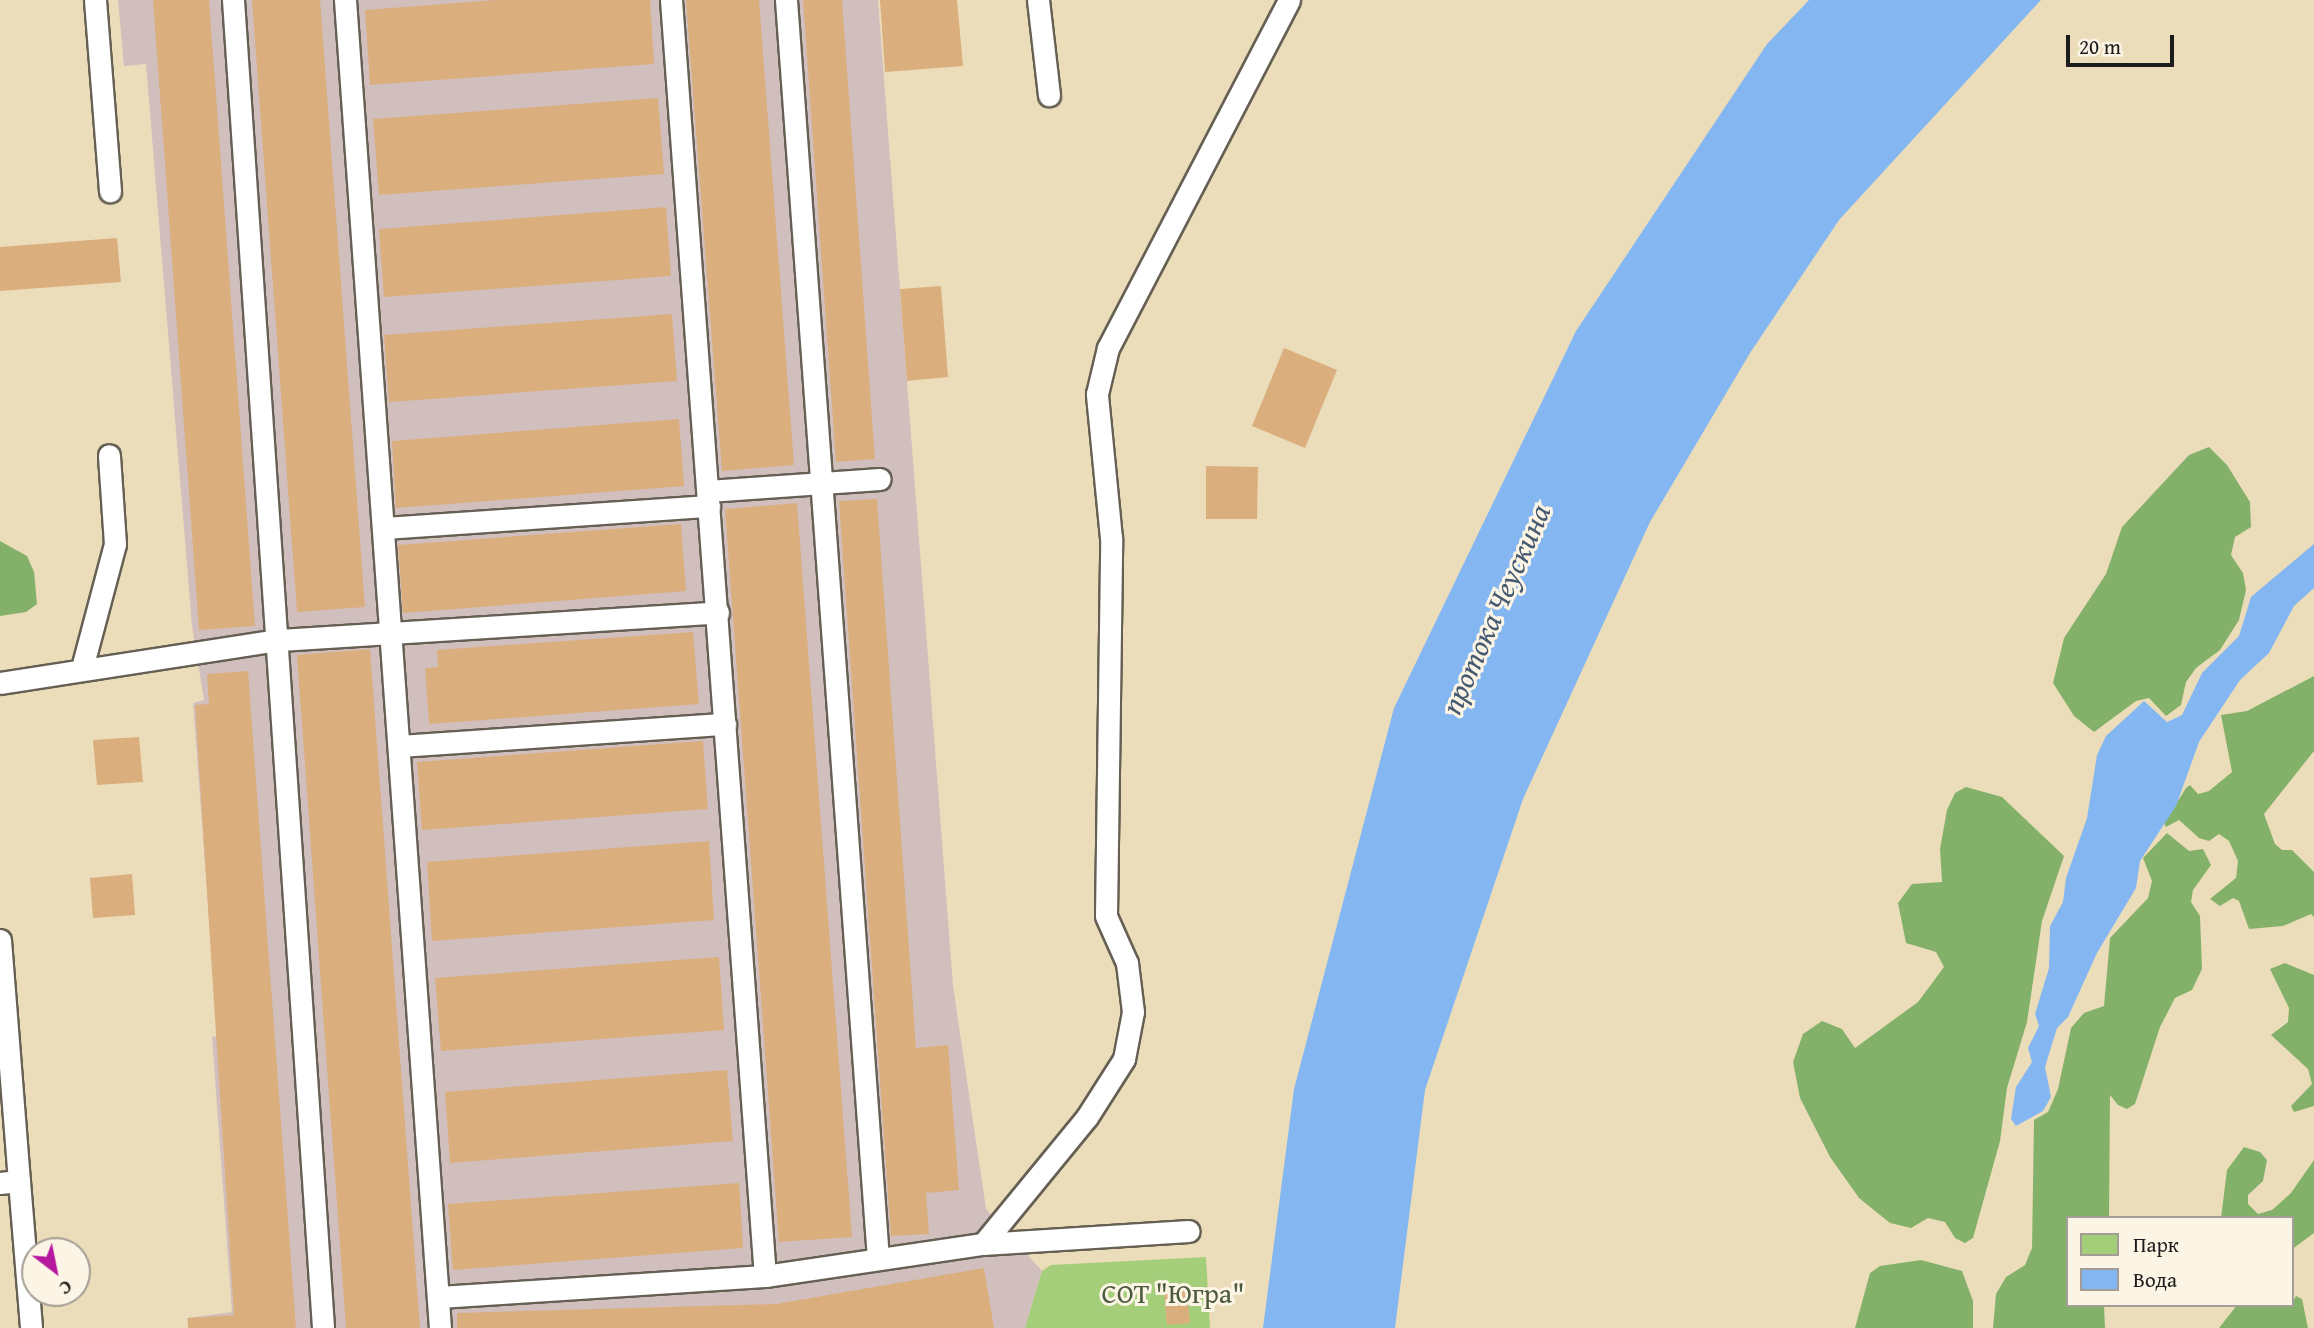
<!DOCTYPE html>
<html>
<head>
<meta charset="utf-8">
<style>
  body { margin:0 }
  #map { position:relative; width:2314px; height:1328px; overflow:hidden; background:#ecddba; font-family:"Gentium Book Plus",serif }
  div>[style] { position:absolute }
  .industrial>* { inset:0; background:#d1bfbe }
  .green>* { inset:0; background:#a5ce7a }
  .forest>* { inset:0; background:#84b16a }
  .water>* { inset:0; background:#84b7f1 }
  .building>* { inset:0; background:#dbae7e }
  .roads { filter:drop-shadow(2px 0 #656053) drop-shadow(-2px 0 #656053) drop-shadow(0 2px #656053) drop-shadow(0 -2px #656053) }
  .lane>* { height:21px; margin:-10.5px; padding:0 10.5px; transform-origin:10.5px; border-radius:10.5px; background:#fff }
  span { translate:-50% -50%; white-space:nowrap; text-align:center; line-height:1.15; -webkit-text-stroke:6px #fcf5e5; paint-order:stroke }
  .park-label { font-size:28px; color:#4c5a3d }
  .water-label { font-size:30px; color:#465a71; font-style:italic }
  .legend { position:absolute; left:2066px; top:1216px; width:228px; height:91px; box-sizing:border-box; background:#fcf5e5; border:2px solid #a29e95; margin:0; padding:9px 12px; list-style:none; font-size:21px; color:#1c1c1c }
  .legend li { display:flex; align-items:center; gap:14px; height:35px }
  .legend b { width:35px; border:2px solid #a29e95 }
  .north { position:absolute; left:21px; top:1237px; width:70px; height:70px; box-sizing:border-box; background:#fcf5e5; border:2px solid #a29e95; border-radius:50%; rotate:148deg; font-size:19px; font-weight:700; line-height:28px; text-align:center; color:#1c1c1c }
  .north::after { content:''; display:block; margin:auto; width:24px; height:32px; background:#b5179e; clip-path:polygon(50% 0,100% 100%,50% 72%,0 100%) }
  .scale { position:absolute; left:2066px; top:35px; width:108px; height:32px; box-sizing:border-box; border:4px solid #1c1c1c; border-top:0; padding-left:9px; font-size:21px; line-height:24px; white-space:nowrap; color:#1c1c1c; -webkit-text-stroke:5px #fcf5e5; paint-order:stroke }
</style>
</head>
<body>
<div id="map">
  <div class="industrial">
    <i style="clip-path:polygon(118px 0,878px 0,953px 986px,986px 1209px,1042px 1271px,1025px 1328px,188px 1328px,187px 1318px,232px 1312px,212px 1037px,218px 1036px,193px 703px,204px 700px,192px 626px,146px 64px,124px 66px)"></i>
  </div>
  <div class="green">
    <i style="clip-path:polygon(1206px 1257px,1210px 1328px,1025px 1328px,1042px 1271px,1051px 1265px)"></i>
  </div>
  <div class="forest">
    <i style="clip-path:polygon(2209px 447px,2227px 465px,2250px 502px,2251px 527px,2235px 537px,2231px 555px,2243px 573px,2246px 590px,2239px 620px,2220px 650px,2196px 668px,2186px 682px,2181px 705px,2166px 716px,2149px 698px,2136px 701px,2094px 732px,2074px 716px,2053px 683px,2064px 638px,2106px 574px,2122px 527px,2189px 455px)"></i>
    <i style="clip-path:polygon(0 541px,27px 556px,34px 572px,37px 604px,26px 612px,0 616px)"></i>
    <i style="clip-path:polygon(2314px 676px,2314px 751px,2264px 814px,2275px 844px,2282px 850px,2292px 850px,2314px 872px,2314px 917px,2311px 914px,2283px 926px,2249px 929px,2239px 901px,2233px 898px,2220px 906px,2210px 899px,2236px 878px,2238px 861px,2229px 841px,2219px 834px,2209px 841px,2199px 838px,2179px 820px,2166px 827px,2164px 823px,2186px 788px,2190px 785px,2198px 794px,2209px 791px,2232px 772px,2221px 715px,2247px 711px)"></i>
    <i style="clip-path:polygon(1966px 787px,2002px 797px,2064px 856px,2042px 921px,2027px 1022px,2007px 1088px,2000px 1141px,1973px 1238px,1965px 1243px,1955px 1238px,1945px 1222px,1928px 1218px,1911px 1228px,1890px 1223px,1859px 1198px,1830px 1157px,1800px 1098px,1793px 1062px,1803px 1034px,1822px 1021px,1842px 1029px,1855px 1048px,1918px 1002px,1944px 967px,1936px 952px,1906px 943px,1898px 903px,1912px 884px,1942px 882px,1940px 849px,1947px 810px,1955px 793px)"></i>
    <i style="clip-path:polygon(2167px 833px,2189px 851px,2203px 849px,2211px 865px,2193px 890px,2191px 902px,2200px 916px,2202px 969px,2192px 990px,2175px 998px,2160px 1027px,2135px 1104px,2127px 1109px,2118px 1105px,2110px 1095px,2109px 1218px,2067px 1218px,2067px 1305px,2104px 1305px,2105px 1328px,1993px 1328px,1996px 1294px,2006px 1277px,2025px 1265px,2032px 1248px,2034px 1120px,2048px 1112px,2058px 1089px,2071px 1028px,2084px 1013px,2104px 1006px,2110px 938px,2148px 898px,2152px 881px,2143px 858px)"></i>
    <i style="clip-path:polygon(2285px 963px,2314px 975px,2314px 1106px,2294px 1112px,2291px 1106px,2312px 1084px,2308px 1069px,2271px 1035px,2288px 1022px,2289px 1008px,2270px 969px)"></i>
    <i style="clip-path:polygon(2244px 1147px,2260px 1152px,2267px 1160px,2263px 1181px,2248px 1195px,2248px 1204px,2258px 1214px,2272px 1210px,2291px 1193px,2314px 1160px,2314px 1233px,2291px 1250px,2291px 1218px,2221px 1218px,2227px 1170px)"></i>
    <i style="clip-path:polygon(1921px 1260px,1962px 1271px,1973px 1301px,1973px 1328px,1855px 1328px,1870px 1273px,1880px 1266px)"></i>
    <i style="clip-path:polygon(2296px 1296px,2302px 1299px,2308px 1328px,2219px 1328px,2237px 1305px,2291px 1305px)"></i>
  </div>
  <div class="water">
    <i style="clip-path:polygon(1809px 0,2041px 0,1839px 220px,1750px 353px,1650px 522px,1523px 799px,1425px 1090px,1395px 1328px,1263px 1328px,1294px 1089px,1394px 708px,1576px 331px,1767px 44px)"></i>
    <i style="clip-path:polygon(2314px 544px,2314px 588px,2294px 606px,2269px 653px,2240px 680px,2199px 742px,2176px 806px,2140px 861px,2136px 888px,2097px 953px,2068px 1017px,2057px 1028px,2045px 1067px,2051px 1097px,2043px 1111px,2016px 1126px,2011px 1119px,2016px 1087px,2032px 1062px,2028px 1048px,2039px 1026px,2035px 1014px,2049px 968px,2050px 926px,2063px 902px,2066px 878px,2087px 818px,2097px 755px,2106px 736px,2144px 701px,2167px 722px,2182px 715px,2202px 673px,2239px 636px,2251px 597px)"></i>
  </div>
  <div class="building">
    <i style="clip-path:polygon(153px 0,209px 0,255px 626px,199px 630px)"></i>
    <i style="clip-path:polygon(252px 0,320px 0,365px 607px,297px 612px)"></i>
    <i style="clip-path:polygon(496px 0,650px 0,654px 64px,370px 85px,365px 10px)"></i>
    <i style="clip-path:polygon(686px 0,759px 0,794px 465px,722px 471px)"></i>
    <i style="clip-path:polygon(803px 0,842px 0,875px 459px,836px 462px)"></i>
    <i style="clip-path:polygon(880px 0,957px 0,963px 66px,885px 72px)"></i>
    <i style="clip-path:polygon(658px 98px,664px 174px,379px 195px,373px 119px)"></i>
    <i style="clip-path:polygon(666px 207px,671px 276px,384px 297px,379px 229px)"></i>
    <i style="clip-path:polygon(117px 238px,121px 282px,0 291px,0 247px)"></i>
    <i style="clip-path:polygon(941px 286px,948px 377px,907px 381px,900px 289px)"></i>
    <i style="clip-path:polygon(672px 314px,677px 381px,389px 402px,384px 335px)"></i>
    <i style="clip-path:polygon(1284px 348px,1337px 370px,1305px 448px,1252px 426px)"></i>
    <i style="clip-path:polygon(679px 419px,684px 486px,396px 508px,392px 441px)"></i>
    <i style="clip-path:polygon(1206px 466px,1258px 467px,1257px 519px,1206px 519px)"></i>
    <i style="clip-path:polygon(877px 499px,916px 1048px,948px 1045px,959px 1190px,926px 1193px,929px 1234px,891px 1236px,839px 501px)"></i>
    <i style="clip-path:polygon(797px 503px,852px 1237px,779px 1242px,725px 509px)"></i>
    <i style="clip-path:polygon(681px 524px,686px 591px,403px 613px,398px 545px)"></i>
    <i style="clip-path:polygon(693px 632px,699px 704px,429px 724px,425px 668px,438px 667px,437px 650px)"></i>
    <i style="clip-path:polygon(370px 649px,420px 1328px,346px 1328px,297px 655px)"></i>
    <i style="clip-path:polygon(248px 671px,296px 1328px,188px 1328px,188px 1318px,234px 1315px,195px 705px,209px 704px,207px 674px)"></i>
    <i style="clip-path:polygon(139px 737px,143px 782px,97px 785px,93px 740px)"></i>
    <i style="clip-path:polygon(703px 741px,708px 809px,422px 830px,417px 762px)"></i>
    <i style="clip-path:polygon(709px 841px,714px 920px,432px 941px,427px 862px)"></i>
    <i style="clip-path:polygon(132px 874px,135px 915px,93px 918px,90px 878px)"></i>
    <i style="clip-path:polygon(719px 957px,724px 1030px,441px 1051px,435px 978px)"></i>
    <i style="clip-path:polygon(727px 1070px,733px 1141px,450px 1163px,445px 1092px)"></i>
    <i style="clip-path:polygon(739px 1183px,743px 1248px,453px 1270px,448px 1204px)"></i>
    <i style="clip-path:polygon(984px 1268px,994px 1328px,457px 1328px,457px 1313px,776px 1304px)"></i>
    <i style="clip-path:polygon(1187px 1290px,1190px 1323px,1167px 1325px,1164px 1292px)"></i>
  </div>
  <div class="roads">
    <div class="lane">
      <i style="left:95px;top:0;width:192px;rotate:85.5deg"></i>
      <i style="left:233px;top:0;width:1331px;rotate:86.12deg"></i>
      <i style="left:345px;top:0;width:1331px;rotate:85.91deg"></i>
      <i style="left:671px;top:0;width:1279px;rotate:85.79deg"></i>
      <i style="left:786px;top:0;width:1262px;rotate:85.82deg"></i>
      <i style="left:1038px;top:0;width:96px;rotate:83.4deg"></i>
      <i style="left:708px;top:491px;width:172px;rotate:-4deg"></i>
      <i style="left:384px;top:528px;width:326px;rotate:-3.9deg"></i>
      <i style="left:82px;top:668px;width:128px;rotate:-75.1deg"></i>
      <i style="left:115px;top:544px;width:89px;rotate:-93.9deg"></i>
      <i style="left:0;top:683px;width:281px;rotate:-8.8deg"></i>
      <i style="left:278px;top:640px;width:441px;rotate:-3.6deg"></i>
      <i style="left:399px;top:746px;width:327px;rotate:-3.9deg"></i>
      <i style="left:0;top:940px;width:242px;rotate:85.5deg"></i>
      <i style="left:19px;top:1181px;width:19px;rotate:174deg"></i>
      <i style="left:19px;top:1181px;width:147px;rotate:85.3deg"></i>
      <i style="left:983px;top:1244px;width:164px;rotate:-50.7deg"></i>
      <i style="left:1087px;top:1117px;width:69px;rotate:-57.5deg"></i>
      <i style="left:1124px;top:1059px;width:48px;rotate:-79.2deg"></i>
      <i style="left:1133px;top:1012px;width:49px;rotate:-97deg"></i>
      <i style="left:1127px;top:963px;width:51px;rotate:-114.1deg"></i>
      <i style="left:1106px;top:916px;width:378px;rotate:-89.2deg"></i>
      <i style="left:1111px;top:538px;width:145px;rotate:-95.6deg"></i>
      <i style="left:1097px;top:394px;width:47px;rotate:-76.6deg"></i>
      <i style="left:1108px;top:348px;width:392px;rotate:-62.5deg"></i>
      <i style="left:438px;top:1297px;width:328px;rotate:-3.7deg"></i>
      <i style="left:765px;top:1276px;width:220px;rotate:-8.4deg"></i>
      <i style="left:983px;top:1244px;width:206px;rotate:-3.6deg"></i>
    </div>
  </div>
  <div class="park-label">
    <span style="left:1173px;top:1293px">СОТ "Югра"</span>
  </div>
  <div class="water-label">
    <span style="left:1495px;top:609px;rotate:-66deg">протока Чеускина</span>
  </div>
  <ul class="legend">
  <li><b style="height:19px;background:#a5ce7a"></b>Парк</li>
  <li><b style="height:19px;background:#84b7f1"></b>Вода</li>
  </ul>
  <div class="north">С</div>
  <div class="scale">20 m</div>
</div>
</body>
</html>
